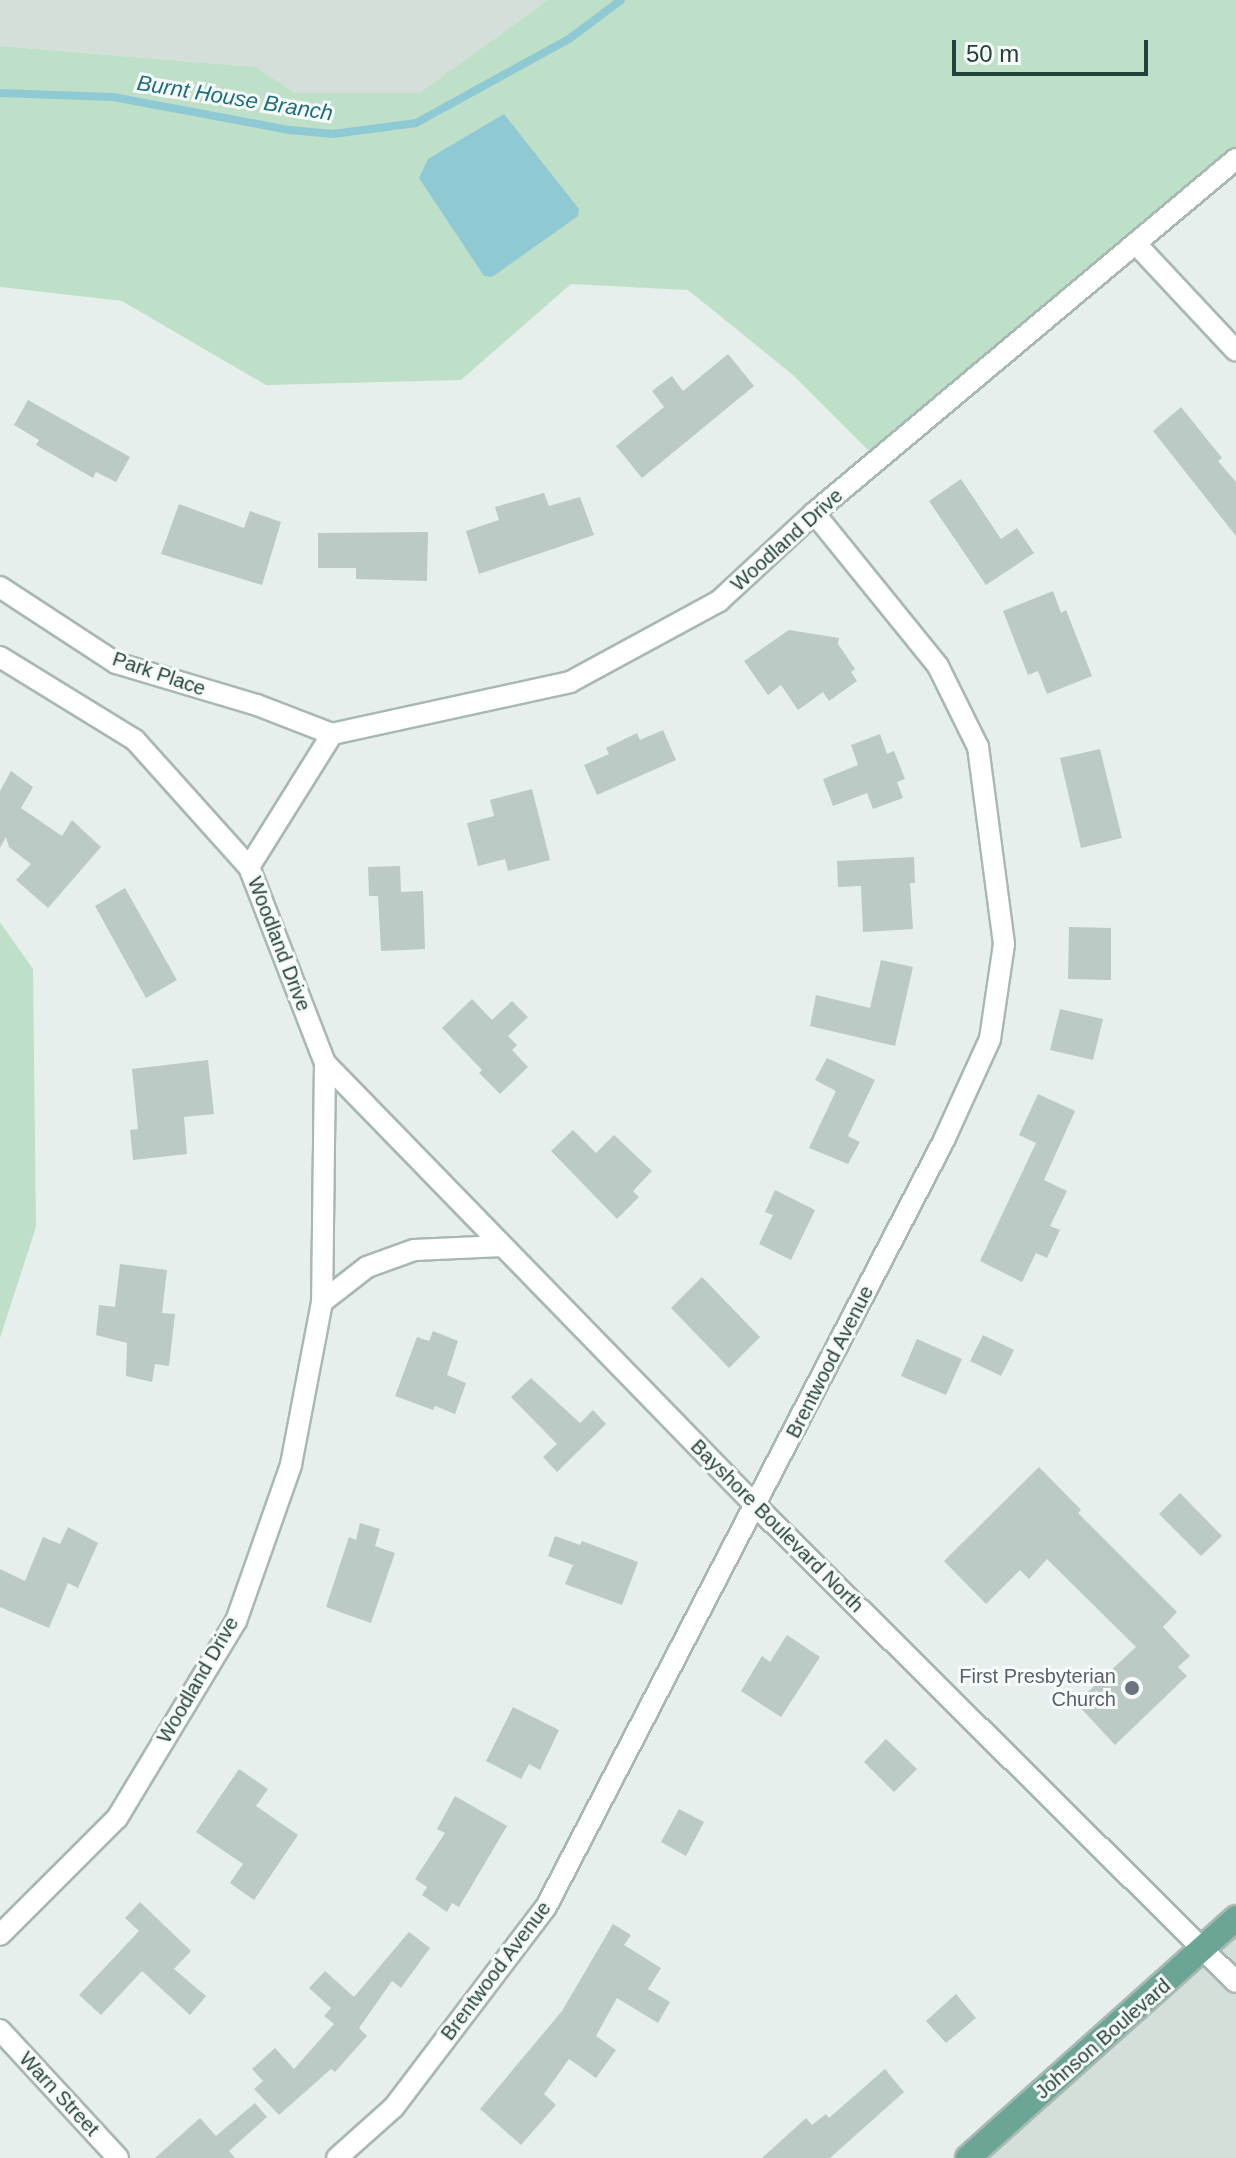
<!DOCTYPE html>
<html>
<head>
<meta charset="utf-8">
<style>
  body { margin:0 }
  #map { position:relative; width:1236px; height:2158px; overflow:hidden; background:#e6efeb; font-family:Arial,sans-serif }
  div>[style] { position:absolute }
  .built>* { inset:0; background:#d4dfda }
  .green>* { inset:0; background:#bfe0c8 }
  .water>* { inset:0; background:#8ec9d4 }
  .stream>* { height:8px; margin:-4px; padding:0 4px; transform-origin:4px; border-radius:4px; background:#8ec9d4 }
  .building>* { inset:0; background:#bbcac4 }
  .roads { filter:drop-shadow(2px 0 #a8b8b2) drop-shadow(-2px 0 #a8b8b2) drop-shadow(0 2px #a8b8b2) drop-shadow(0 -2px #a8b8b2) }
  .street>* { height:20px; margin:-10px; padding:0 10px; transform-origin:10px; border-radius:10px; background:#fff }
  .primary>* { height:24px; margin:-12px; padding:0 12px; transform-origin:12px; border-radius:12px; background:#6aa596 }
  .dots>* { width:22px; height:22px; translate:-50% -50%; box-sizing:border-box; border:4px solid #f7fbf9; border-radius:50% }
  span { translate:-50% -50%; white-space:nowrap; text-align:center; line-height:1.15; -webkit-text-stroke:6px #f7fbf9; paint-order:stroke }
  .street-label { font-size:20px; color:#24423a }
  .worship-label { font-size:20px; color:#5b616d }
  .right { translate:-100% -50%; text-align:right }
  .water-label { font-size:22px; color:#1c6f80; font-style:italic }
  .scale { position:absolute; left:952px; top:40px; width:196px; height:36px; box-sizing:border-box; border:4px solid #24423a; border-top:0; padding-left:10px; font-size:24px; line-height:28px; white-space:nowrap; color:#24423a; -webkit-text-stroke:6px #f7fbf9; paint-order:stroke }
</style>
</head>
<body>
<div id="map">
  <div class="built">
    <i style="clip-path:polygon(0 0,548px 0,419px 93px,295px 93px,256px 67px,0 46px)"></i>
    <i style="clip-path:polygon(1236px 1918px,1236px 2158px,968px 2158px)"></i>
  </div>
  <div class="green">
    <i style="clip-path:polygon(548px 0,1236px 0,1236px 159px,878px 460px,793px 375px,688px 290px,571px 284px,461px 380px,266px 385px,122px 301px,0 287px,0 46px,256px 67px,295px 93px,419px 93px)"></i>
    <i style="clip-path:polygon(0 922px,33px 969px,36px 1227px,0 1338px)"></i>
  </div>
  <div class="water">
    <i style="clip-path:polygon(504px 114px,579px 209px,578px 216px,492px 277px,484px 276px,419px 178px,428px 159px)"></i>
  </div>
  <div class="stream">
    <i style="left:0;top:93px;width:113px;rotate:2deg"></i>
    <i style="left:113px;top:97px;width:180px;rotate:10.6deg"></i>
    <i style="left:290px;top:130px;width:43px;rotate:5.3deg"></i>
    <i style="left:333px;top:134px;width:84px;rotate:-7.5deg"></i>
    <i style="left:416px;top:123px;width:175px;rotate:-28.8deg"></i>
    <i style="left:569px;top:39px;width:65px;rotate:-36.9deg"></i>
  </div>
  <div class="building">
    <i style="clip-path:polygon(728px 354px,754px 386px,642px 478px,616px 446px,664px 407px,652px 391px,672px 376px,683px 391px)"></i>
    <i style="clip-path:polygon(28px 400px,130px 457px,116px 482px,96px 472px,93px 478px,36px 445px,39px 440px,14px 425px)"></i>
    <i style="clip-path:polygon(1181px 407px,1222px 458px,1218px 461px,1236px 482px,1236px 536px,1153px 431px)"></i>
    <i style="clip-path:polygon(961px 479px,1001px 539px,1017px 528px,1034px 553px,986px 585px,929px 501px)"></i>
    <i style="clip-path:polygon(544px 493px,549px 506px,580px 497px,594px 535px,479px 574px,466px 531px,499px 520px,495px 507px)"></i>
    <i style="clip-path:polygon(179px 504px,244px 528px,250px 511px,281px 522px,262px 585px,161px 554px)"></i>
    <i style="clip-path:polygon(428px 532px,427px 581px,356px 579px,356px 568px,318px 568px,318px 533px)"></i>
    <i style="clip-path:polygon(1053px 591px,1061px 613px,1066px 610px,1092px 676px,1047px 694px,1038px 671px,1028px 675px,1003px 611px)"></i>
    <i style="clip-path:polygon(789px 630px,839px 638px,838px 644px,855px 669px,851px 672px,857px 681px,829px 701px,823px 692px,798px 710px,781px 685px,768px 695px,744px 661px)"></i>
    <i style="clip-path:polygon(663px 730px,676px 760px,597px 795px,584px 765px,609px 754px,606px 748px,637px 733px,640px 740px)"></i>
    <i style="clip-path:polygon(880px 734px,887px 754px,894px 751px,905px 779px,897px 782px,903px 798px,873px 809px,867px 793px,833px 806px,823px 779px,858px 765px,851px 745px)"></i>
    <i style="clip-path:polygon(1100px 749px,1122px 838px,1081px 848px,1060px 758px)"></i>
    <i style="clip-path:polygon(11px 771px,33px 787px,21px 808px,62px 836px,72px 820px,101px 847px,48px 908px,16px 880px,31px 864px,9px 847px,6px 837px,0 848px,0 791px)"></i>
    <i style="clip-path:polygon(532px 789px,550px 860px,508px 871px,505px 859px,478px 866px,467px 823px,494px 816px,490px 800px)"></i>
    <i style="clip-path:polygon(914px 857px,915px 883px,910px 883px,913px 929px,863px 932px,861px 886px,838px 887px,837px 861px)"></i>
    <i style="clip-path:polygon(400px 866px,401px 892px,423px 891px,425px 949px,381px 951px,378px 896px,369px 896px,368px 867px)"></i>
    <i style="clip-path:polygon(125px 888px,177px 980px,146px 998px,95px 906px)"></i>
    <i style="clip-path:polygon(1069px 927px,1111px 928px,1111px 980px,1068px 979px)"></i>
    <i style="clip-path:polygon(881px 960px,913px 967px,895px 1046px,810px 1026px,816px 995px,870px 1008px)"></i>
    <i style="clip-path:polygon(472px 999px,492px 1020px,512px 1001px,528px 1017px,508px 1036px,517px 1045px,512px 1050px,528px 1067px,500px 1094px,479px 1073px,482px 1070px,442px 1028px)"></i>
    <i style="clip-path:polygon(1060px 1009px,1103px 1019px,1093px 1060px,1050px 1050px)"></i>
    <i style="clip-path:polygon(827px 1058px,875px 1080px,848px 1136px,860px 1142px,848px 1164px,809px 1148px,836px 1091px,815px 1080px)"></i>
    <i style="clip-path:polygon(208px 1060px,214px 1114px,184px 1117px,187px 1154px,133px 1160px,130px 1130px,138px 1129px,132px 1069px)"></i>
    <i style="clip-path:polygon(1038px 1094px,1075px 1111px,1044px 1180px,1067px 1191px,1050px 1226px,1060px 1230px,1047px 1258px,1036px 1253px,1022px 1282px,980px 1261px,1036px 1143px,1019px 1135px)"></i>
    <i style="clip-path:polygon(573px 1130px,596px 1153px,614px 1135px,652px 1171px,633px 1191px,639px 1197px,617px 1219px,551px 1151px)"></i>
    <i style="clip-path:polygon(775px 1190px,815px 1210px,791px 1260px,759px 1244px,773px 1215px,765px 1212px)"></i>
    <i style="clip-path:polygon(120px 1264px,167px 1270px,162px 1313px,175px 1314px,169px 1366px,155px 1364px,152px 1382px,126px 1376px,127px 1343px,96px 1335px,99px 1305px,115px 1307px)"></i>
    <i style="clip-path:polygon(702px 1277px,760px 1337px,729px 1368px,671px 1308px)"></i>
    <i style="clip-path:polygon(433px 1331px,458px 1341px,447px 1375px,466px 1383px,455px 1414px,435px 1406px,433px 1410px,395px 1396px,417px 1337px,429px 1341px)"></i>
    <i style="clip-path:polygon(983px 1335px,1014px 1350px,1001px 1376px,970px 1361px)"></i>
    <i style="clip-path:polygon(917px 1339px,962px 1359px,946px 1395px,901px 1376px)"></i>
    <i style="clip-path:polygon(531px 1378px,580px 1423px,593px 1410px,606px 1424px,557px 1472px,543px 1457px,557px 1444px,511px 1397px)"></i>
    <i style="clip-path:polygon(1039px 1467px,1081px 1510px,1078px 1513px,1177px 1612px,1163px 1627px,1190px 1656px,1178px 1667px,1187px 1676px,1115px 1745px,1076px 1703px,1136px 1647px,1047px 1559px,1029px 1579px,1020px 1570px,986px 1604px,944px 1561px)"></i>
    <i style="clip-path:polygon(1180px 1493px,1222px 1536px,1201px 1556px,1159px 1514px)"></i>
    <i style="clip-path:polygon(360px 1523px,380px 1529px,375px 1546px,395px 1553px,371px 1623px,326px 1607px,349px 1537px,356px 1540px)"></i>
    <i style="clip-path:polygon(68px 1527px,98px 1543px,78px 1588px,68px 1583px,49px 1628px,0 1607px,0 1569px,25px 1581px,43px 1537px,60px 1544px)"></i>
    <i style="clip-path:polygon(555px 1536px,580px 1545px,582px 1541px,638px 1562px,622px 1605px,565px 1584px,573px 1565px,548px 1556px)"></i>
    <i style="clip-path:polygon(787px 1635px,820px 1657px,781px 1717px,741px 1691px,762px 1656px,770px 1662px)"></i>
    <i style="clip-path:polygon(513px 1707px,559px 1730px,540px 1770px,529px 1764px,521px 1779px,486px 1761px)"></i>
    <i style="clip-path:polygon(886px 1739px,917px 1769px,894px 1792px,864px 1762px)"></i>
    <i style="clip-path:polygon(239px 1769px,268px 1789px,256px 1806px,298px 1835px,254px 1900px,230px 1883px,243px 1864px,196px 1832px)"></i>
    <i style="clip-path:polygon(455px 1796px,507px 1826px,459px 1907px,452px 1903px,447px 1912px,422px 1895px,427px 1887px,415px 1879px,445px 1833px,437px 1829px)"></i>
    <i style="clip-path:polygon(679px 1809px,704px 1822px,686px 1856px,661px 1842px)"></i>
    <i style="clip-path:polygon(140px 1902px,191px 1951px,174px 1969px,206px 1996px,190px 2015px,142px 1971px,101px 2015px,79px 1995px,139px 1931px,125px 1918px)"></i>
    <i style="clip-path:polygon(613px 1924px,631px 1935px,624px 1945px,661px 1968px,648px 1989px,670px 2002px,658px 2023px,617px 1998px,596px 2036px,616px 2050px,596px 2078px,569px 2059px,544px 2094px,556px 2105px,521px 2145px,480px 2109px,562px 2011px)"></i>
    <i style="clip-path:polygon(409px 1932px,430px 1948px,401px 1988px,392px 1981px,359px 2028px,367px 2036px,335px 2072px,331px 2069px,279px 2115px,254px 2089px,263px 2081px,252px 2069px,275px 2048px,294px 2069px,334px 2024px,324px 2016px,331px 2008px,309px 1988px,325px 1971px,354px 1997px)"></i>
    <i style="clip-path:polygon(956px 1994px,976px 2018px,946px 2043px,926px 2021px)"></i>
    <i style="clip-path:polygon(885px 2069px,904px 2092px,830px 2158px,762px 2158px,806px 2118px,812px 2125px,826px 2114px,829px 2118px)"></i>
    <i style="clip-path:polygon(255px 2103px,267px 2117px,229px 2151px,235px 2158px,155px 2158px,200px 2118px,216px 2136px)"></i>
  </div>
  <div class="roads">
    <div class="street">
      <i style="left:1136px;top:244px;width:146px;rotate:46.9deg"></i>
      <i style="left:0;top:587px;width:139px;rotate:33.2deg"></i>
      <i style="left:116px;top:663px;width:147px;rotate:16.6deg"></i>
      <i style="left:257px;top:705px;width:80px;rotate:21.1deg"></i>
      <i style="left:0;top:657px;width:158px;rotate:31.6deg"></i>
      <i style="left:135px;top:740px;width:171px;rotate:48.1deg"></i>
      <i style="left:249px;top:867px;width:210px;rotate:68.8deg"></i>
      <i style="left:325px;top:1063px;width:239px;rotate:90.7deg"></i>
      <i style="left:322px;top:1302px;width:166px;rotate:100.8deg"></i>
      <i style="left:291px;top:1465px;width:165px;rotate:109.4deg"></i>
      <i style="left:236px;top:1621px;width:230px;rotate:121.1deg"></i>
      <i style="left:117px;top:1818px;width:165px;rotate:135deg"></i>
      <i style="left:249px;top:867px;width:157px;rotate:-58deg"></i>
      <i style="left:332px;top:734px;width:244px;rotate:-12.3deg"></i>
      <i style="left:570px;top:682px;width:170px;rotate:-28.5deg"></i>
      <i style="left:719px;top:601px;width:129px;rotate:-42.8deg"></i>
      <i style="left:814px;top:513px;width:551px;rotate:-39.99deg"></i>
      <i style="left:325px;top:1063px;width:618px;rotate:45.79deg"></i>
      <i style="left:756px;top:1506px;width:676px;rotate:44.76deg"></i>
      <i style="left:322px;top:1302px;width:57px;rotate:-37.9deg"></i>
      <i style="left:367px;top:1267px;width:50px;rotate:-19.9deg"></i>
      <i style="left:414px;top:1250px;width:88px;rotate:-2.6deg"></i>
      <i style="left:0;top:2030px;width:174px;rotate:47.3deg"></i>
      <i style="left:337px;top:2158px;width:76px;rotate:-41.8deg"></i>
      <i style="left:394px;top:2107px;width:251px;rotate:-52.8deg"></i>
      <i style="left:546px;top:1907px;width:864px;rotate:-62.57deg"></i>
      <i style="left:944px;top:1140px;width:111px;rotate:-65.5deg"></i>
      <i style="left:990px;top:1039px;width:96px;rotate:-81.6deg"></i>
      <i style="left:1004px;top:944px;width:199px;rotate:-97.5deg"></i>
      <i style="left:978px;top:747px;width:90px;rotate:-116.3deg"></i>
      <i style="left:938px;top:666px;width:197px;rotate:-129deg"></i>
    </div>
    <div class="primary">
      <i style="left:968px;top:2158px;width:360px;rotate:-41.8deg"></i>
    </div>
  </div>
  <div class="dots">
    <i style="left:1132px;top:1688px;background:#6b7280"></i>
  </div>
  <div class="street-label">
    <span style="left:787px;top:540px;rotate:-42deg">Woodland Drive</span>
    <span style="left:159px;top:674px;rotate:19deg">Park Place</span>
    <span style="left:279px;top:944px;rotate:69deg">Woodland Drive</span>
    <span style="left:830px;top:1362px;rotate:-63deg">Brentwood Avenue</span>
    <span style="left:777px;top:1526px;rotate:45deg">Bayshore Boulevard North</span>
    <span style="left:198px;top:1680px;rotate:-60deg">Woodland Drive</span>
    <span style="left:496px;top:1971px;rotate:-53deg">Brentwood Avenue</span>
    <span style="left:1103px;top:2039px;rotate:-41deg">Johnson Boulevard</span>
    <span style="left:59px;top:2094px;rotate:47deg">Warn Street</span>
  </div>
  <div class="worship-label">
    <span class="right" style="left:1116px;top:1688px">First Presbyterian<br>Church</span>
  </div>
  <div class="water-label">
    <span style="left:235px;top:98px;rotate:9deg">Burnt House Branch</span>
  </div>
  <div class="scale">50 m</div>
</div>
</body>
</html>
